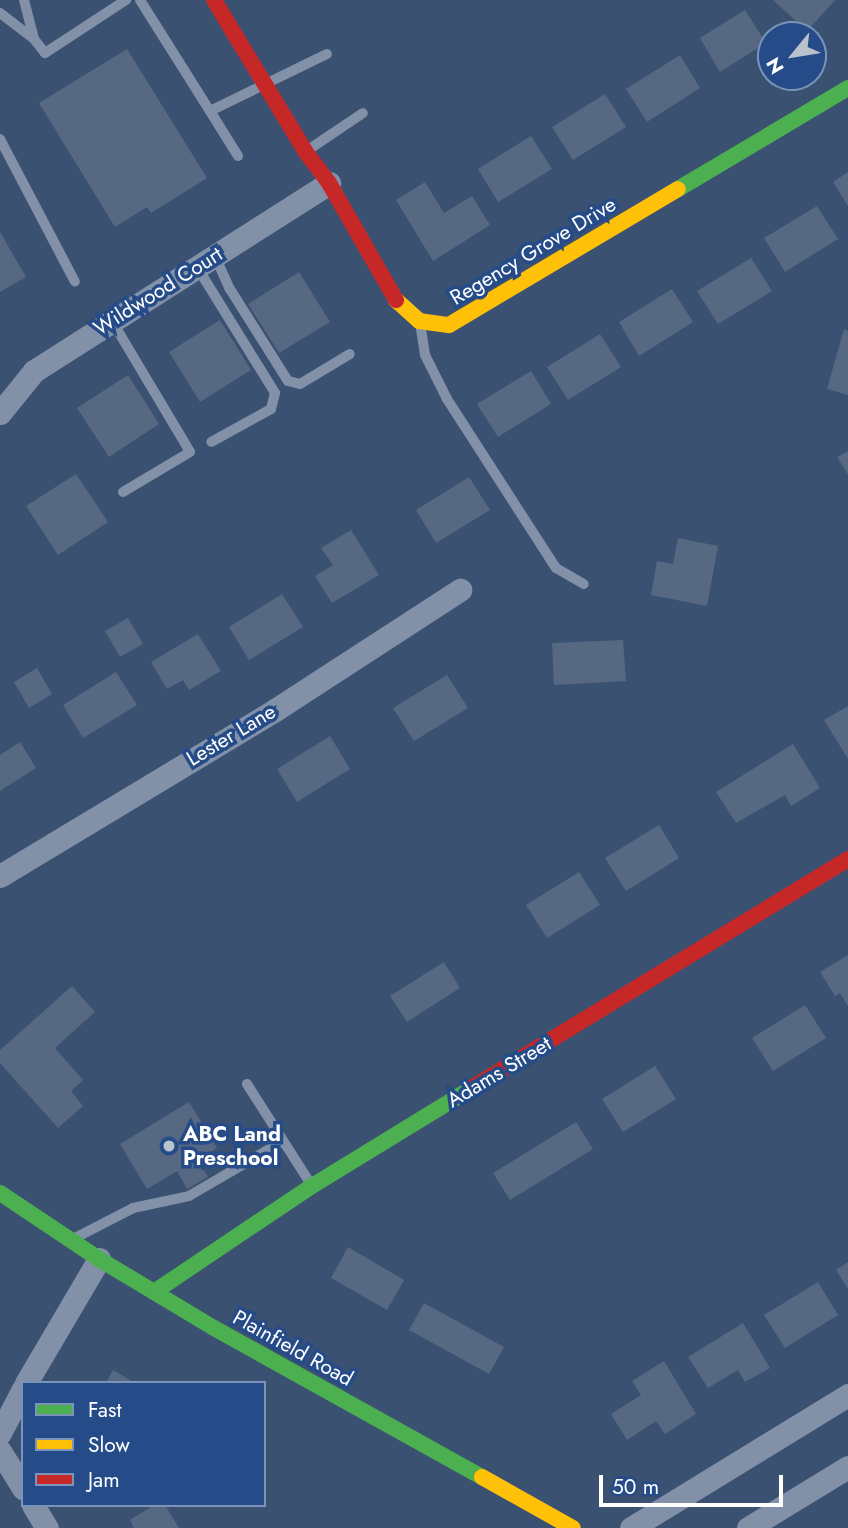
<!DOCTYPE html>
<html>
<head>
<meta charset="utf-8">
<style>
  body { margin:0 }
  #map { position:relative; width:848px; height:1528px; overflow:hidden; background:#3b5172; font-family:Jost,sans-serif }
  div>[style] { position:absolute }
  .building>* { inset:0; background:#566882 }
  .lane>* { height:10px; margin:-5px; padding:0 5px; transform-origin:5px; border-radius:5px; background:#8291a7 }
  .street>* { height:23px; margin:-11.5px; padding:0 11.5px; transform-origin:11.5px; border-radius:11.5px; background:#8291a7 }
  .fast>* { height:16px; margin:-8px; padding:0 8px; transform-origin:8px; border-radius:8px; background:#4caf50 }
  .slow>* { height:16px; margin:-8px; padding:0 8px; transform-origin:8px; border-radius:8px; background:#ffc107 }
  .jam>* { height:16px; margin:-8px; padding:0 8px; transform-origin:8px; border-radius:8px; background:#c62828 }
  .dots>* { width:19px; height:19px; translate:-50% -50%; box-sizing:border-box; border:4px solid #254c88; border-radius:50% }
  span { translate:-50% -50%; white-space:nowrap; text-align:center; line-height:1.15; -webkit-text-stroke:7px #254c88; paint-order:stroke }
  .street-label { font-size:21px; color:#fff }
  .poi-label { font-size:21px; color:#fff; font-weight:700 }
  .left { translate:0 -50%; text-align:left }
  .legend { position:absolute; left:21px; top:1381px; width:245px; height:126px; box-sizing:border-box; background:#254c88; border:2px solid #7c94b8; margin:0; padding:9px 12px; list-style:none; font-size:21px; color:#fff }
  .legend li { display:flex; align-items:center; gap:14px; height:35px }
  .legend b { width:35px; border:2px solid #7c94b8 }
  .north { position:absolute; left:757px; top:21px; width:70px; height:70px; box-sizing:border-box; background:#254c88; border:2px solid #7c94b8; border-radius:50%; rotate:240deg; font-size:19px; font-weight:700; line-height:28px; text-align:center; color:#fff }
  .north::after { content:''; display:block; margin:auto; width:24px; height:32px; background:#bac2ce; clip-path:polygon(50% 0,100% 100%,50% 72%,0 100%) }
  .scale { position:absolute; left:599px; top:1475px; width:184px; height:32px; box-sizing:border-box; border:4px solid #fff; border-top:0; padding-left:9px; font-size:21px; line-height:24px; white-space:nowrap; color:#fff; -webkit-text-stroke:5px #254c88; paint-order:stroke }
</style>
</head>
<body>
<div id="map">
  <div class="building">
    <i style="clip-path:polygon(773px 0,835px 0,807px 31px)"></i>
    <i style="clip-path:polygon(745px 10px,766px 43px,720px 72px,700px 38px)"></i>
    <i style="clip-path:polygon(127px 49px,207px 178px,151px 213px,147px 207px,115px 227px,39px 103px)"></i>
    <i style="clip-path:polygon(680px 55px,700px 88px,647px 122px,626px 89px)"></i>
    <i style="clip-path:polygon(605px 94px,626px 127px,573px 160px,552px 127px)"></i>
    <i style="clip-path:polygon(531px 136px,552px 169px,498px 202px,478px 169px)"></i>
    <i style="clip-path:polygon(848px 172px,848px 206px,833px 182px)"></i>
    <i style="clip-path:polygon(425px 182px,444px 213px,472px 196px,490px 225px,433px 261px,396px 200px)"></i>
    <i style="clip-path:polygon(817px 206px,838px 239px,785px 272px,764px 238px)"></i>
    <i style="clip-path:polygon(0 232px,26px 277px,0 292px)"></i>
    <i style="clip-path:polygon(751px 258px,772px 291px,718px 324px,697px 291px)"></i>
    <i style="clip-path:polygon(299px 272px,330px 322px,279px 353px,248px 304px)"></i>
    <i style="clip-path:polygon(672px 289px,693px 322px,639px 356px,619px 322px)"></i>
    <i style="clip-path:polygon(220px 320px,251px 370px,200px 402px,169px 352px)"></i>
    <i style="clip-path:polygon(844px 329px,848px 331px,848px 395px,827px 389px)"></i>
    <i style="clip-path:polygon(600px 334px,621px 367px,568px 400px,547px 367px)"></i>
    <i style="clip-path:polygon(531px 371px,551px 404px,498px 437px,477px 404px)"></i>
    <i style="clip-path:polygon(128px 375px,159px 424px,109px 457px,77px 408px)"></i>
    <i style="clip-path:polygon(848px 451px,848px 475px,837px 457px)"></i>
    <i style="clip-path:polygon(76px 474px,108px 522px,58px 555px,26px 506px)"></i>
    <i style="clip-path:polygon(469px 477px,490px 510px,436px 543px,416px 510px)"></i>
    <i style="clip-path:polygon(351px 530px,379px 575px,332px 603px,315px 576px,333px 565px,321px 548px)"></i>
    <i style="clip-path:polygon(678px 538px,718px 546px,707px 606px,651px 595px,657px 561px,673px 564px)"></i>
    <i style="clip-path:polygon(282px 594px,303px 627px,249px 660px,229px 627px)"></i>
    <i style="clip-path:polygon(128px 618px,143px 644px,120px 657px,105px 631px)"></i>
    <i style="clip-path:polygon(198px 634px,221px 671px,189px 690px,183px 680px,167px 689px,151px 662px)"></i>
    <i style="clip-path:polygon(623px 640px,626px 681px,554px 685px,552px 643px)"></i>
    <i style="clip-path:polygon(37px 668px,52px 694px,29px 708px,14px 682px)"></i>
    <i style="clip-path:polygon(116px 672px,137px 705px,83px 738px,63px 705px)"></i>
    <i style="clip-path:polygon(447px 675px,468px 708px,414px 741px,393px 708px)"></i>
    <i style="clip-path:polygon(848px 706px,848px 759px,824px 720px)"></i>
    <i style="clip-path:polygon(330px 736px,350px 769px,297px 802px,277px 769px)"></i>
    <i style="clip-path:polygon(20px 742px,36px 768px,0 791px,0 755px)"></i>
    <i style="clip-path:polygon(793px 744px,820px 788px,791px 806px,785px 795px,736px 823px,716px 792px)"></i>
    <i style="clip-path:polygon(659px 825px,679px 858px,626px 891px,605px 858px)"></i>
    <i style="clip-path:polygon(579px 872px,600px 905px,547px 938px,526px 905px)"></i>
    <i style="clip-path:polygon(848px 955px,848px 1006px,840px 993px,835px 996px,820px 972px)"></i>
    <i style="clip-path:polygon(444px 962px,460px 988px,407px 1022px,390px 996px)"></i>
    <i style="clip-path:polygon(72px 986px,95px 1012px,55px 1048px,83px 1080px,71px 1091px,83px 1106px,58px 1128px,0 1063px,0 1050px)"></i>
    <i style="clip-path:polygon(805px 1005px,826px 1038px,773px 1071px,752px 1038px)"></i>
    <i style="clip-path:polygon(655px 1066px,676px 1099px,623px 1132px,602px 1099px)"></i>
    <i style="clip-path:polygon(189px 1102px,217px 1148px,198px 1160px,208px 1177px,187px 1189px,177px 1171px,147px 1189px,120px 1144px)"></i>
    <i style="clip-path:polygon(576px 1122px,593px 1149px,510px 1200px,493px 1173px)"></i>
    <i style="clip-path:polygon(348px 1247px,404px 1280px,387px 1310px,331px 1278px)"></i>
    <i style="clip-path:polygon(848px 1262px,848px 1289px,836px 1270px)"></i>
    <i style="clip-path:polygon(818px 1282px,838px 1315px,785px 1348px,764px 1315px)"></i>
    <i style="clip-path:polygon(424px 1303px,504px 1347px,489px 1374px,409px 1330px)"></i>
    <i style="clip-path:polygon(743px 1323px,770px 1368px,745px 1382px,738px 1370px,708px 1388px,688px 1357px)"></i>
    <i style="clip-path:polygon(664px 1361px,696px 1414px,665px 1434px,656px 1421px,627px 1440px,611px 1414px,641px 1395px,632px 1381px)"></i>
    <i style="clip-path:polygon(113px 1370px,135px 1383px,106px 1383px)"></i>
    <i style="clip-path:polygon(154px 1505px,165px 1505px,179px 1528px,134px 1528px,130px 1520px)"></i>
  </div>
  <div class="lane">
    <i style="left:24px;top:0;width:40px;rotate:75.6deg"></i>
    <i style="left:140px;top:0;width:131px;rotate:57.8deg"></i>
    <i style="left:210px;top:111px;width:130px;rotate:-26deg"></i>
    <i style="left:0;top:13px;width:43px;rotate:37.4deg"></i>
    <i style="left:34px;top:39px;width:18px;rotate:52deg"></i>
    <i style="left:45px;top:53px;width:97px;rotate:-33.2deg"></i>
    <i style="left:210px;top:111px;width:53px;rotate:58.1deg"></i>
    <i style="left:0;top:139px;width:161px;rotate:62.3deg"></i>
    <i style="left:308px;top:150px;width:66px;rotate:-33.9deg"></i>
    <i style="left:215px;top:256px;width:36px;rotate:66deg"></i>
    <i style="left:230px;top:289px;width:109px;rotate:57.8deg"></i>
    <i style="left:288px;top:381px;width:12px;rotate:14deg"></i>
    <i style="left:300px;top:384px;width:58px;rotate:-31deg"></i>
    <i style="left:197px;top:267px;width:148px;rotate:58.2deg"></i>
    <i style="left:275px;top:393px;width:16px;rotate:104deg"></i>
    <i style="left:271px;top:409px;width:68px;rotate:151.2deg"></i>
    <i style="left:112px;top:321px;width:152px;rotate:59.2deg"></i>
    <i style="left:190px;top:452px;width:78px;rotate:149.2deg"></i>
    <i style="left:420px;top:323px;width:32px;rotate:81deg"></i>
    <i style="left:425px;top:355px;width:49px;rotate:63.4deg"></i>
    <i style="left:447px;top:399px;width:201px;rotate:57.2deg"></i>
    <i style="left:556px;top:568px;width:32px;rotate:30deg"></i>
    <i style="left:247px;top:1084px;width:117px;rotate:57.5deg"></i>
    <i style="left:75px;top:1238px;width:65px;rotate:-27.3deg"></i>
    <i style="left:133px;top:1208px;width:57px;rotate:-12.1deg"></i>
    <i style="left:189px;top:1196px;width:109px;rotate:-30.3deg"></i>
  </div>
  <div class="street">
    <i style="left:0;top:413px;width:54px;rotate:-51deg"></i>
    <i style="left:34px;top:371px;width:350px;rotate:-32.5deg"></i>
    <i style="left:0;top:876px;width:321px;rotate:-31.1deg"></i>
    <i style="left:275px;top:710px;width:221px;rotate:-33deg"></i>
    <i style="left:26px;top:1383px;width:144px;rotate:-59.5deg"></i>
    <i style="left:0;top:1433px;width:50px;rotate:-62.4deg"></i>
    <i style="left:0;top:1451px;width:44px;rotate:58.1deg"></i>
    <i style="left:33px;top:1505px;width:27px;rotate:59deg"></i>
    <i style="left:631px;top:1528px;width:255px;rotate:-31.5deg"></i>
    <i style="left:748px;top:1528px;width:117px;rotate:-31.4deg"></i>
  </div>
  <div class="fast">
    <i style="left:678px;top:189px;width:198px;rotate:-30.7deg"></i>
    <i style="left:0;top:1193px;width:119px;rotate:33.7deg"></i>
    <i style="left:99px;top:1259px;width:134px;rotate:31deg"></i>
    <i style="left:214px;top:1328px;width:307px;rotate:29.1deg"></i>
    <i style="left:154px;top:1292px;width:190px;rotate:-33.9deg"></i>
    <i style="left:312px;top:1186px;width:185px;rotate:-31.5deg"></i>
  </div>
  <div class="slow">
    <i style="left:396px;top:300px;width:31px;rotate:42deg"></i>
    <i style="left:419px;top:321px;width:30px;rotate:8deg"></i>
    <i style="left:449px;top:325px;width:266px;rotate:-30.7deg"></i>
    <i style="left:482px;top:1477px;width:104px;rotate:29.3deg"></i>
  </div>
  <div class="jam">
    <i style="left:214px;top:0;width:176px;rotate:58.9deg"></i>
    <i style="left:305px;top:151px;width:40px;rotate:53deg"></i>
    <i style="left:329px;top:183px;width:135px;rotate:60.2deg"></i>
    <i style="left:470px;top:1089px;width:442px;rotate:-31.3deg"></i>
  </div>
  <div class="dots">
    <i style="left:169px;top:1146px;background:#bac2ce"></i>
  </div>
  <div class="street-label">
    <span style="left:533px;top:251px;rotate:-31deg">Regency Grove Drive</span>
    <span style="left:158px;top:291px;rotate:-32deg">Wildwood Court</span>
    <span style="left:231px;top:735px;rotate:-31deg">Lester Lane</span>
    <span style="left:499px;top:1072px;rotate:-31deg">Adams Street</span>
    <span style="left:293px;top:1348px;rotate:29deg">Plainfield Road</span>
  </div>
  <div class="poi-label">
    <span class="left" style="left:183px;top:1146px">ABC Land<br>Preschool</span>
  </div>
  <ul class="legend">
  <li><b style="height:9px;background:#4caf50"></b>Fast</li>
  <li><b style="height:9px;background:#ffc107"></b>Slow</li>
  <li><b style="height:9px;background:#c62828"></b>Jam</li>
  </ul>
  <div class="north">N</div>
  <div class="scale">50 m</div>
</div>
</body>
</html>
